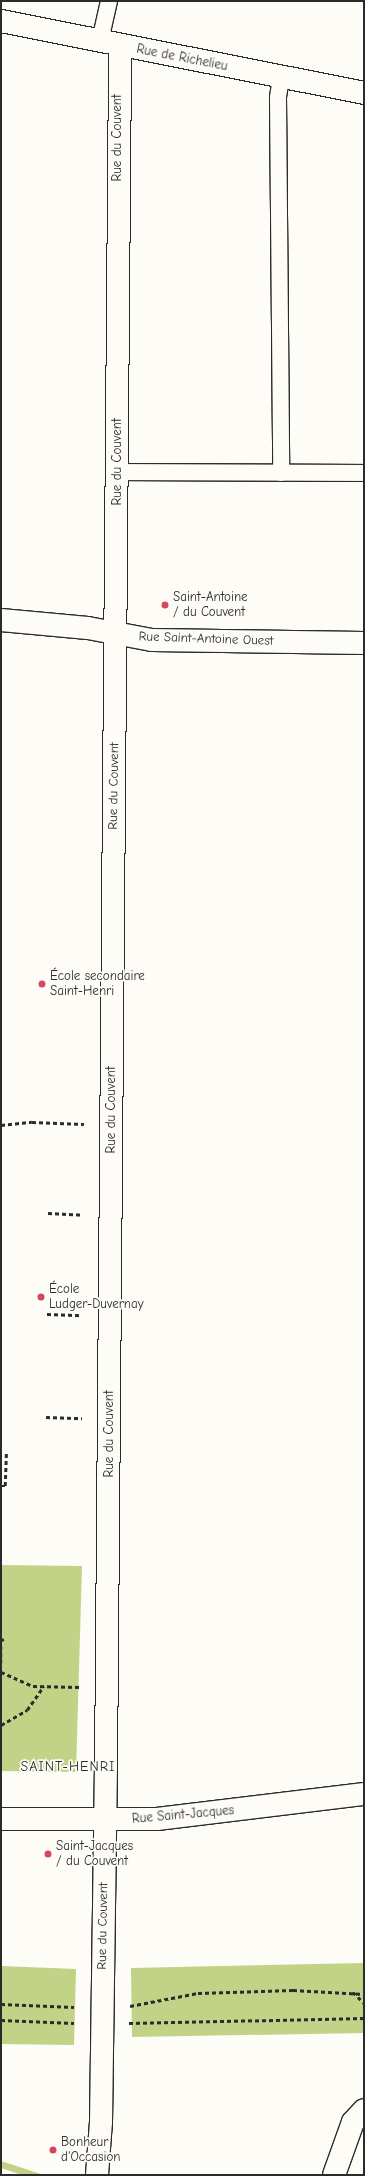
<!DOCTYPE html>
<html>
<head>
<meta charset="utf-8">
<style>
  body { margin:0 }
  #map { position:relative; width:365px; height:2176px; overflow:hidden; background:#fdfcf7; font-family:"Comic Neue",sans-serif }
  div>[style] { position:absolute }
  .green>* { inset:0; background:#c2d286 }
  .path>* { height:2.5px; margin-top:-1.25px; transform-origin:0; background:repeating-linear-gradient(90deg,#2b2b2b 0 4px,transparent 0 7px) }
  .roads { filter:drop-shadow(1px 0 #2b2b2b) drop-shadow(-1px 0 #2b2b2b) drop-shadow(0 1px #2b2b2b) drop-shadow(0 -1px #2b2b2b) }
  .service>* { height:16px; margin:-8px; padding:0 8px; transform-origin:8px; border-radius:8px; background:#fdfcf7 }
  .minor>* { height:22px; margin:-11px; padding:0 11px; transform-origin:11px; border-radius:11px; background:#fdfcf7 }
  .secondary>* { height:22px; margin:-11px; padding:0 11px; transform-origin:11px; border-radius:11px; background:#fdfcf7 }
  .dots>* { width:11px; height:11px; translate:-50% -50%; box-sizing:border-box; border:2px solid #fdfcf7; border-radius:50% }
  span { translate:-50% -50%; white-space:nowrap; text-align:center; line-height:1.15; -webkit-text-stroke:3.5px #fdfcf7; paint-order:stroke }
  .street-label { font-size:13px; color:#2b2b2b }
  .poi-label { font-size:13px; color:#2b2b2b }
  .left { translate:0 -50%; text-align:left }
  .neighbourhood-label { font-size:14px; color:#2b2b2b; letter-spacing:1px }
  .frame { position:absolute; inset:0; border:2px solid #2b2b2b; pointer-events:none }
</style>
</head>
<body>
<div id="map">
  <div class="green">
    <i style="clip-path:polygon(1px 1565px,82px 1566px,76px 1772px,1px 1771px)"></i>
    <i style="clip-path:polygon(364px 1963px,364px 2033px,132px 2037px,131px 1968px)"></i>
    <i style="clip-path:polygon(1px 1966px,76px 1969px,74px 2045px,1px 2044px)"></i>
    <i style="clip-path:polygon(1px 2161px,44px 2175px,22px 2175px,1px 2168px)"></i>
  </div>
  <div class="path">
    <i style="left:1px;top:1125px;width:31px;rotate:-6deg"></i>
    <i style="left:32px;top:1122px;width:52px;rotate:2.2deg"></i>
    <i style="left:48px;top:1213px;width:35px;rotate:3deg"></i>
    <i style="left:47px;top:1314px;width:35px;rotate:2deg"></i>
    <i style="left:46px;top:1417px;width:36px;rotate:2deg"></i>
    <i style="left:1px;top:1486px;width:4px"></i>
    <i style="left:5px;top:1486px;width:35px;rotate:-88deg"></i>
    <i style="left:1px;top:1640px;width:3px;rotate:-18deg"></i>
    <i style="left:1px;top:1646px;width:17px;rotate:90deg"></i>
    <i style="left:1px;top:1672px;width:35px;rotate:24deg"></i>
    <i style="left:33px;top:1686px;width:47px;rotate:1.2deg"></i>
    <i style="left:1px;top:1725px;width:30px;rotate:-30deg"></i>
    <i style="left:27px;top:1710px;width:29px;rotate:-55deg"></i>
    <i style="left:353px;top:1992px;width:16px;rotate:45deg"></i>
    <i style="left:1px;top:2004px;width:73px;rotate:2.4deg"></i>
    <i style="left:130px;top:2006px;width:69px;rotate:-10.8deg"></i>
    <i style="left:198px;top:1993px;width:95px;rotate:-1.8deg"></i>
    <i style="left:293px;top:1990px;width:71px;rotate:3.2deg"></i>
    <i style="left:1px;top:2020px;width:73px;rotate:2.4deg"></i>
    <i style="left:129px;top:2023px;width:235px;rotate:-1.2deg"></i>
  </div>
  <div class="roads">
    <div class="service">
      <i style="left:100px;top:41px;width:41px;rotate:-77.3deg"></i>
      <i style="left:281px;top:78px;width:20px;rotate:99deg"></i>
      <i style="left:278px;top:98px;width:375px;rotate:89.5deg"></i>
      <i style="left:117px;top:472px;width:247px;rotate:0.2deg"></i>
    </div>
    <div class="minor">
      <i style="left:1px;top:21px;width:370px;rotate:11.2deg"></i>
      <i style="left:97px;top:2175px;width:53px;rotate:-85.7deg"></i>
      <i style="left:101px;top:2122px;width:353px;rotate:-89.2deg"></i>
      <i style="left:106px;top:1769px;width:1724px;rotate:-89.53deg"></i>
      <i style="left:334px;top:2175px;width:56px;rotate:-70.3deg"></i>
      <i style="left:353px;top:2122px;width:16px;rotate:-47deg"></i>
    </div>
    <div class="secondary">
      <i style="left:1px;top:620px;width:87px;rotate:5.3deg"></i>
      <i style="left:88px;top:628px;width:65px;rotate:10.6deg"></i>
      <i style="left:152px;top:640px;width:212px;rotate:0.8deg"></i>
      <i style="left:1px;top:1819px;width:156px"></i>
      <i style="left:157px;top:1819px;width:209px;rotate:-6.9deg"></i>
    </div>
  </div>
  <div class="dots">
    <i style="left:165px;top:605px;background:#d1495b"></i>
    <i style="left:42px;top:984px;background:#d1495b"></i>
    <i style="left:41px;top:1297px;background:#d1495b"></i>
    <i style="left:48px;top:1854px;background:#d1495b"></i>
    <i style="left:53px;top:2150px;background:#d1495b"></i>
  </div>
  <div class="street-label">
    <span style="left:182px;top:58px;rotate:11deg">Rue de Richelieu</span>
    <span style="left:117px;top:138px;rotate:-90deg">Rue du Couvent</span>
    <span style="left:117px;top:462px;rotate:-90deg">Rue du Couvent</span>
    <span style="left:206px;top:639px;rotate:2deg">Rue Saint-Antoine Ouest</span>
    <span style="left:114px;top:786px;rotate:-89deg">Rue du Couvent</span>
    <span style="left:111px;top:1110px;rotate:-90deg">Rue du Couvent</span>
    <span style="left:109px;top:1434px;rotate:-90deg">Rue du Couvent</span>
    <span style="left:183px;top:1815px;rotate:-5deg">Rue Saint-Jacques</span>
    <span style="left:103px;top:1926px;rotate:-89deg">Rue du Couvent</span>
  </div>
  <div class="poi-label">
    <span class="left" style="left:173px;top:605px">Saint-Antoine<br>/ du Couvent</span>
    <span class="left" style="left:50px;top:984px">École secondaire<br>Saint-Henri</span>
    <span class="left" style="left:49px;top:1297px">École<br>Ludger-Duvernay</span>
    <span class="left" style="left:56px;top:1854px">Saint-Jacques<br>/ du Couvent</span>
    <span class="left" style="left:61px;top:2150px">Bonheur<br>d'Occasion</span>
  </div>
  <div class="neighbourhood-label">
    <span style="left:68px;top:1767px">SAINT-HENRI</span>
  </div>
  <div class="frame"></div>
</div>
</body>
</html>
